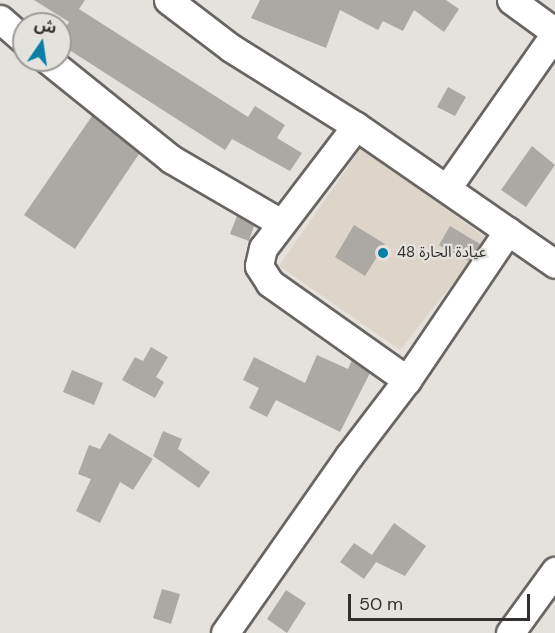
<!DOCTYPE html>
<html>
<head>
<meta charset="utf-8">
<style>
  body { margin:0 }
  #map { position:relative; width:555px; height:633px; overflow:hidden; background:#e5e2de; font-family:"DM Sans","Noto Sans Arabic",sans-serif }
  div>[style] { position:absolute }
  .built>* { inset:0; background:#ddd5ca }
  .building>* { inset:0; background:#aca9a5 }
  .roads { filter:drop-shadow(2px 0 #686562) drop-shadow(-2px 0 #686562) drop-shadow(0 2px #686562) drop-shadow(0 -2px #686562) }
  .minor>* { height:27px; margin:-13.5px; padding:0 13.5px; transform-origin:13.5px; border-radius:13.5px; background:#fff }
  .dots>* { width:16px; height:16px; translate:-50% -50%; box-sizing:border-box; border:3px solid #e5e2de; border-radius:50% }
  span { translate:-50% -50%; white-space:nowrap; text-align:center; line-height:1.15; -webkit-text-stroke:4.5px #e5e2de; paint-order:stroke }
  .poi-label { font-size:15px; color:#31302f }
  .left { translate:0 -50%; text-align:left }
  .north { position:absolute; left:12px; top:12px; width:60px; height:60px; box-sizing:border-box; background:#e5e2de; border:2px solid #9d9b98; border-radius:50%; rotate:13deg; font-size:16px; font-weight:700; line-height:24px; text-align:center; color:#31302f }
  .north::after { content:''; display:block; margin:auto; width:21px; height:27px; background:#097ea6; clip-path:polygon(50% 0,100% 100%,50% 72%,0 100%) }
  .scale { position:absolute; left:348px; top:594px; width:182px; height:27px; box-sizing:border-box; border:3px solid #31302f; border-top:0; padding-left:8px; font-size:18px; line-height:21px; white-space:nowrap; color:#31302f; -webkit-text-stroke:4px #e5e2de; paint-order:stroke }
</style>
</head>
<body>
<div id="map">
  <div class="built">
    <i style="clip-path:polygon(361px 148px,488px 239px,400px 350px,279px 266px)"></i>
  </div>
  <div class="building">
    <i style="clip-path:polygon(34px 0,85px 0,79px 9px,248px 117px,255px 106px,285px 125px,277px 138px,302px 153px,290px 171px,232px 139px,225px 150px,60px 44px,60px 35px,69px 22px)"></i>
    <i style="clip-path:polygon(260px 0,446px 0,459px 9px,444px 32px,414px 10px,403px 31px,383px 21px,378px 30px,340px 10px,326px 48px,251px 18px)"></i>
    <i style="clip-path:polygon(448px 87px,466px 97px,455px 116px,437px 107px)"></i>
    <i style="clip-path:polygon(92px 116px,139px 154px,75px 249px,24px 215px)"></i>
    <i style="clip-path:polygon(532px 146px,555px 165px,526px 207px,501px 190px)"></i>
    <i style="clip-path:polygon(237px 216px,254px 226px,249px 241px,230px 234px)"></i>
    <i style="clip-path:polygon(354px 225px,385px 244px,365px 276px,335px 257px)"></i>
    <i style="clip-path:polygon(450px 226px,480px 244px,469px 261px,439px 245px)"></i>
    <i style="clip-path:polygon(151px 347px,168px 357px,156px 377px,164px 382px,155px 398px,122px 380px,135px 357px,143px 361px)"></i>
    <i style="clip-path:polygon(317px 355px,348px 369px,352px 360px,370px 373px,340px 432px,276px 400px,267px 417px,249px 408px,259px 388px,243px 380px,254px 357px,305px 383px)"></i>
    <i style="clip-path:polygon(72px 370px,103px 383px,94px 405px,63px 392px)"></i>
    <i style="clip-path:polygon(163px 431px,182px 439px,178px 449px,210px 472px,199px 488px,153px 456px)"></i>
    <i style="clip-path:polygon(109px 433px,153px 459px,133px 490px,120px 482px,100px 523px,76px 511px,91px 479px,78px 474px,89px 445px,100px 449px)"></i>
    <i style="clip-path:polygon(394px 523px,426px 546px,405px 576px,376px 562px,364px 579px,340px 562px,354px 543px,372px 555px)"></i>
    <i style="clip-path:polygon(162px 589px,180px 594px,171px 624px,153px 618px)"></i>
    <i style="clip-path:polygon(286px 590px,306px 603px,287px 633px,267px 619px)"></i>
  </div>
  <div class="roads">
    <div class="minor">
      <i style="left:168px;top:0;width:79px;rotate:37.3deg"></i>
      <i style="left:231px;top:48px;width:147px;rotate:32deg"></i>
      <i style="left:356px;top:126px;width:242px;rotate:34.7deg"></i>
      <i style="left:511px;top:0;width:54px;rotate:36deg"></i>
      <i style="left:0;top:19px;width:32px;rotate:41deg"></i>
      <i style="left:48px;top:60px;width:158px;rotate:38.8deg"></i>
      <i style="left:171px;top:159px;width:127px;rotate:30.2deg"></i>
      <i style="left:356px;top:126px;width:153px;rotate:127.3deg"></i>
      <i style="left:263px;top:248px;width:18px;rotate:103deg"></i>
      <i style="left:259px;top:266px;width:20px;rotate:57deg"></i>
      <i style="left:270px;top:283px;width:168px;rotate:35.3deg"></i>
      <i style="left:447px;top:188px;width:188px;rotate:-55deg"></i>
      <i style="left:225px;top:633px;width:216px;rotate:-55deg"></i>
      <i style="left:349px;top:456px;width:96px;rotate:-52.7deg"></i>
      <i style="left:407px;top:380px;width:180px;rotate:-55.9deg"></i>
      <i style="left:510px;top:633px;width:77px;rotate:-54deg"></i>
    </div>
  </div>
  <div class="dots">
    <i style="left:383px;top:253px;background:#097ea6"></i>
  </div>
  <div class="poi-label">
    <span class="left" style="left:397px;top:253px">عيادة الحارة 48</span>
  </div>
  <div class="north">ش</div>
  <div class="scale">50 m</div>
</div>
</body>
</html>
